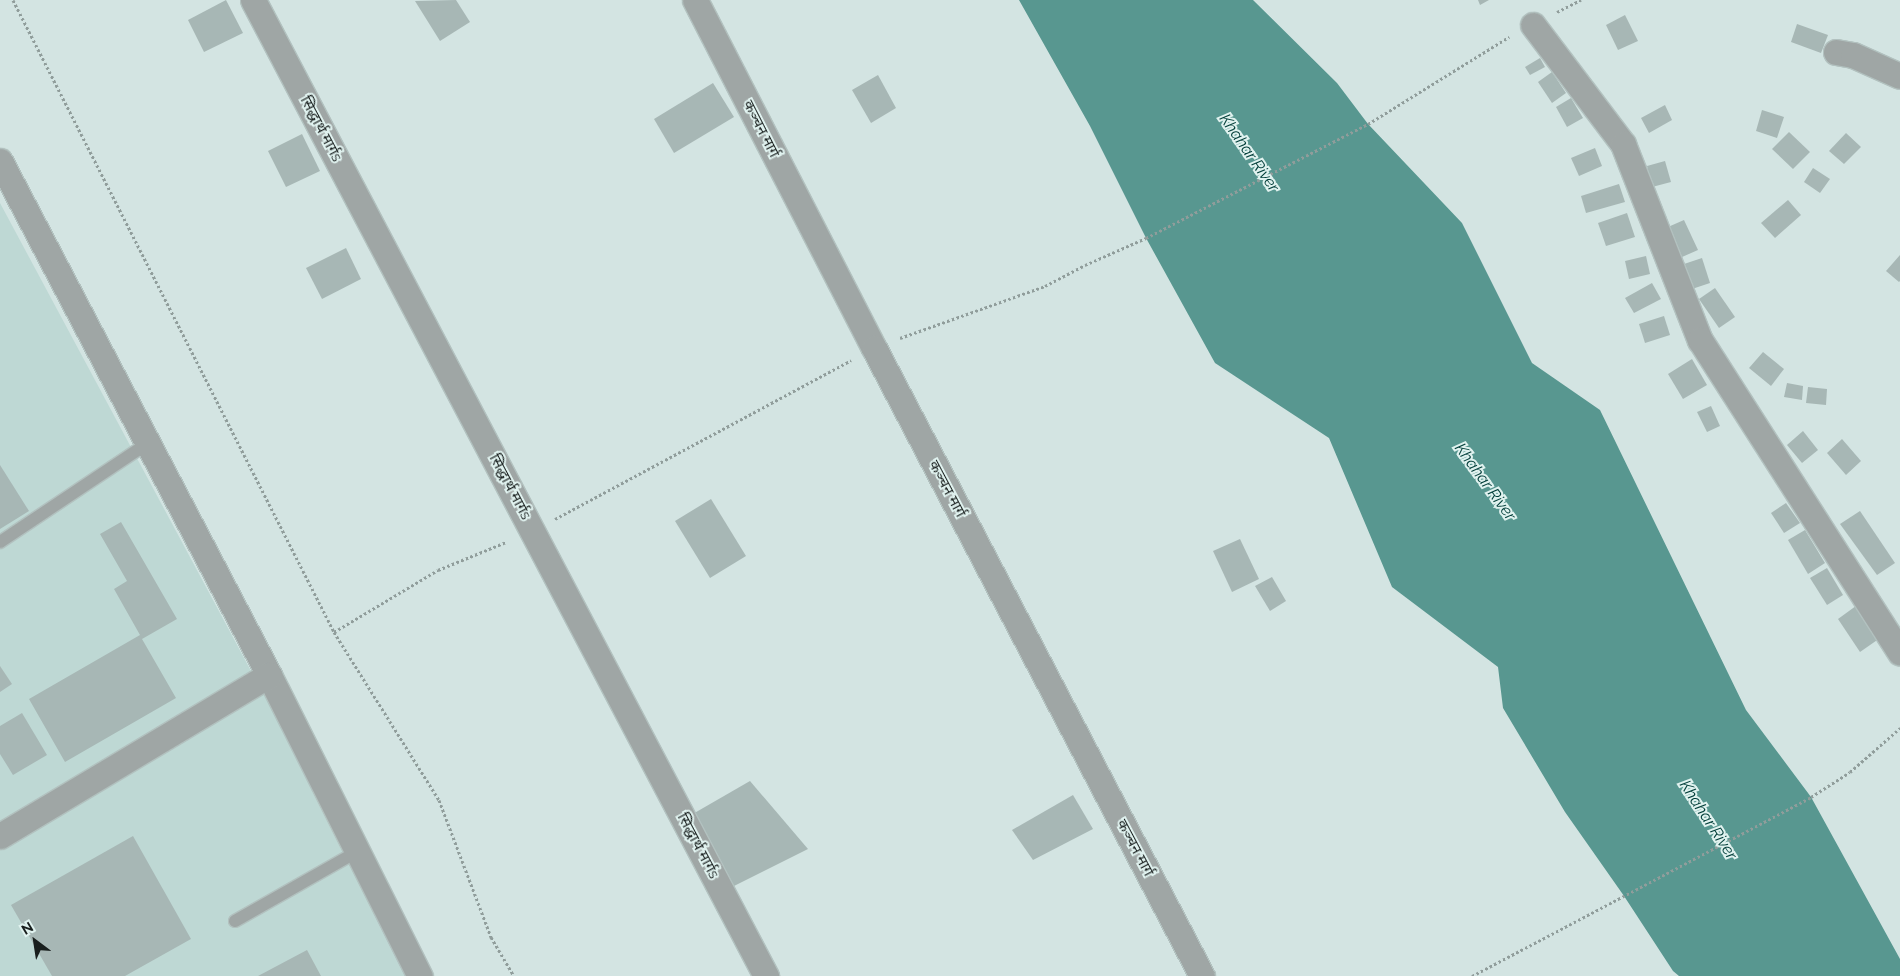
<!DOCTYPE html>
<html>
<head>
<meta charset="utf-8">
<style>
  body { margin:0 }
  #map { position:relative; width:1900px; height:976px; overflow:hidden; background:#d3e4e2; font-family:Raleway,"Noto Sans Devanagari",sans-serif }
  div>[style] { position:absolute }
  .built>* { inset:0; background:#bed8d4 }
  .water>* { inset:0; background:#589790 }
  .building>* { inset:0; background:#a7b7b5 }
  .path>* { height:3px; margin-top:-1.5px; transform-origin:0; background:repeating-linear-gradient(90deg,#909d9b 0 2.5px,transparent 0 5px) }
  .roads { filter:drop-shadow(1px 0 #b2c1bf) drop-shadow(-1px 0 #b2c1bf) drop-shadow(0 1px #b2c1bf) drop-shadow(0 -1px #b2c1bf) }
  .service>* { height:12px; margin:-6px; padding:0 6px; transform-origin:6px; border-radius:6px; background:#9fa6a5 }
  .minor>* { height:25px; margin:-12.5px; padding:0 12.5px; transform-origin:12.5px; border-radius:12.5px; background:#9fa6a5 }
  span { translate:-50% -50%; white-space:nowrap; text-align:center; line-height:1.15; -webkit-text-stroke:4px #e0f2ef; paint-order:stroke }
  .street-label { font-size:15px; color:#191f1e }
  .water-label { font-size:16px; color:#003d38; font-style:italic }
  .north { position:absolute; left:10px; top:916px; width:50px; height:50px; -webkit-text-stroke:4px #e0f2ef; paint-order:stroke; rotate:329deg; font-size:14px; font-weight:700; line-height:20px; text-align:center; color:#191f1e }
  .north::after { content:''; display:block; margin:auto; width:18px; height:22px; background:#191f1e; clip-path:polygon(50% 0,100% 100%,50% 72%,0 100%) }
</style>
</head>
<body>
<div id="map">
  <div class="built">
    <i style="clip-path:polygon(0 203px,265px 697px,415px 976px,0 976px)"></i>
  </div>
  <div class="water">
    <i style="clip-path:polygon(1019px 0,1253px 0,1337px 83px,1368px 124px,1462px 223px,1532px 363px,1600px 410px,1746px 710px,1811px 797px,1900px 959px,1900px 976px,1679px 976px,1673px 971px,1624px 896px,1565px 812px,1503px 708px,1498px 667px,1392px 587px,1329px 438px,1215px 363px,1146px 238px,1090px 126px)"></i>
  </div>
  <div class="building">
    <i style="clip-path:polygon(226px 0,243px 33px,204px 52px,188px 20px)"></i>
    <i style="clip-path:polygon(456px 0,470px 22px,440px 41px,415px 1px)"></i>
    <i style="clip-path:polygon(1478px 0,1489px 0,1480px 5px)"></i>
    <i style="clip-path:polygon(1625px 15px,1638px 41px,1618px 50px,1606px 25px)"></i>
    <i style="clip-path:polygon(1797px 24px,1828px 35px,1821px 53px,1791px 42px)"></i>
    <i style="clip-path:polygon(1540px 58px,1545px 67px,1530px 75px,1525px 67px)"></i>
    <i style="clip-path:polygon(1552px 72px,1566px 93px,1552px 103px,1538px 82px)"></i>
    <i style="clip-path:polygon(878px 75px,896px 108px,871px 123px,852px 90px)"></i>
    <i style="clip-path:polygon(713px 83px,734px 117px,674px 153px,654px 119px)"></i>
    <i style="clip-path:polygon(1571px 98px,1583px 118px,1567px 127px,1556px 107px)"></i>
    <i style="clip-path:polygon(1665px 105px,1672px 120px,1649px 133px,1641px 118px)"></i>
    <i style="clip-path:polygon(1762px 110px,1784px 117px,1777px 138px,1756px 131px)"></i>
    <i style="clip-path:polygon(1789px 132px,1810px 152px,1793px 169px,1772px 149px)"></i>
    <i style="clip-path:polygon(1846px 133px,1861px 147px,1844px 164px,1829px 151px)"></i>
    <i style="clip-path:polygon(302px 134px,320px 171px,286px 187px,268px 151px)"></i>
    <i style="clip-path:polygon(1595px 148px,1602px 166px,1579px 176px,1571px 158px)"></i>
    <i style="clip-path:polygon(1665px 161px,1671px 182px,1652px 187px,1647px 166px)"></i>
    <i style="clip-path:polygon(1813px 168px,1830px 179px,1820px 193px,1804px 182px)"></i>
    <i style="clip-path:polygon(1619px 184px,1625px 202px,1586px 213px,1581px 196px)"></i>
    <i style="clip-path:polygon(1788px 200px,1801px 215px,1775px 238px,1761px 223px)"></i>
    <i style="clip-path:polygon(1627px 213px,1635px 237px,1606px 246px,1598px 223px)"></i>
    <i style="clip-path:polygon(1684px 220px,1698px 250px,1682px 257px,1668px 227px)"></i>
    <i style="clip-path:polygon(346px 248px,361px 279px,322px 299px,306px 268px)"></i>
    <i style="clip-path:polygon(1900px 255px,1900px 281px,1899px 282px,1886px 271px)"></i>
    <i style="clip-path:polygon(1646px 256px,1650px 274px,1629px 279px,1625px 261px)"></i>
    <i style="clip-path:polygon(1702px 258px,1710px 283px,1692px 289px,1684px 264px)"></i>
    <i style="clip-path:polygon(1652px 283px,1661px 299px,1634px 313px,1625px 298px)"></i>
    <i style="clip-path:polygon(1715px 288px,1735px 317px,1719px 328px,1699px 299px)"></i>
    <i style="clip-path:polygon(1664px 316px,1670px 335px,1645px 343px,1639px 324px)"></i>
    <i style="clip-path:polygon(1763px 352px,1784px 369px,1771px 386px,1749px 368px)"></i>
    <i style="clip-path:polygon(1692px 359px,1707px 385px,1683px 399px,1668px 374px)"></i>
    <i style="clip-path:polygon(1787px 383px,1803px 386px,1802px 400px,1784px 397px)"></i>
    <i style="clip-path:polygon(1808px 387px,1827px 389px,1826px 405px,1806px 403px)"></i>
    <i style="clip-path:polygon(1711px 406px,1720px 426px,1707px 432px,1697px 412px)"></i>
    <i style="clip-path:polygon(1803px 431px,1818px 450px,1802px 463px,1787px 445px)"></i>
    <i style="clip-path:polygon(1842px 439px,1861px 461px,1846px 475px,1827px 453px)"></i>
    <i style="clip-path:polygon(0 465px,29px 511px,0 529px)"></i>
    <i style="clip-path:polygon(711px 499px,746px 556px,710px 578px,675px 521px)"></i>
    <i style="clip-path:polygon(1786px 503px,1800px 523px,1784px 533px,1771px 513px)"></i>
    <i style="clip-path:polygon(1860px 511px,1895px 563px,1877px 575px,1840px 524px)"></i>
    <i style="clip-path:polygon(121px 522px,177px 619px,142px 639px,176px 698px,65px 762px,29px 699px,140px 635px,114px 589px,127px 581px,100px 534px)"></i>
    <i style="clip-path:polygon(1805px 530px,1825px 563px,1808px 574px,1788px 540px)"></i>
    <i style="clip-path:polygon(1240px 539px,1259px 579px,1232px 592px,1213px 551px)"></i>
    <i style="clip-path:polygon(1827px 568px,1843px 595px,1827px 605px,1810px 578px)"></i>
    <i style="clip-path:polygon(1272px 577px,1286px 601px,1270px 611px,1255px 586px)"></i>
    <i style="clip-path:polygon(1860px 603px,1883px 636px,1860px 652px,1838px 619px)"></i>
    <i style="clip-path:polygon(0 666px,12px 684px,0 692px)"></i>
    <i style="clip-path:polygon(22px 713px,47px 755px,13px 775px,0 754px,0 726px)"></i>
    <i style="clip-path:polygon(750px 781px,808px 849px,722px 892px,691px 815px)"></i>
    <i style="clip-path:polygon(1073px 795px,1093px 829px,1033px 860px,1012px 830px)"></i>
    <i style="clip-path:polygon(133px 836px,191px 939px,125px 976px,52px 976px,11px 905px)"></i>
    <i style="clip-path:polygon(307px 950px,321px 976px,258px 976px)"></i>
  </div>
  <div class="path">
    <i style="left:13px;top:0;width:709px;rotate:63.07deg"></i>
    <i style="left:334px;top:632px;width:198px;rotate:58deg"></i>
    <i style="left:439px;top:800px;width:147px;rotate:69.2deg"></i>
    <i style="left:491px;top:937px;width:45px;rotate:59.5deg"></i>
    <i style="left:1557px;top:12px;width:27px;rotate:-27deg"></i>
    <i style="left:900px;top:338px;width:154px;rotate:-19.7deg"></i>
    <i style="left:1045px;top:286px;width:45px;rotate:-27.7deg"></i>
    <i style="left:1085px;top:265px;width:67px;rotate:-23.9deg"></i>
    <i style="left:1146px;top:238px;width:250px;rotate:-27.2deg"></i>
    <i style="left:1368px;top:124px;width:166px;rotate:-31.7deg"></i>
    <i style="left:555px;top:519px;width:336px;rotate:-28.2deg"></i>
    <i style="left:334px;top:632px;width:121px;rotate:-30.8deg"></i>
    <i style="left:438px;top:570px;width:74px;rotate:-22.4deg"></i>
    <i style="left:1472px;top:976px;width:383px;rotate:-27.8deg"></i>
    <i style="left:1811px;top:797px;width:46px;rotate:-32.7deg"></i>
    <i style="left:1850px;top:772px;width:67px;rotate:-41.3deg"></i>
  </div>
  <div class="roads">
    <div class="service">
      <i style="left:0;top:542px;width:178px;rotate:-33.8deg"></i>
      <i style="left:235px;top:921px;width:142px;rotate:-29.6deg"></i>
    </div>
    <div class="minor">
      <i style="left:253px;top:0;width:1103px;rotate:62.27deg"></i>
      <i style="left:695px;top:0;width:391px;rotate:62.8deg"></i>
      <i style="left:874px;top:348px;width:708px;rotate:62.42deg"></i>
      <i style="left:1533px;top:25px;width:149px;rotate:52.9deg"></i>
      <i style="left:1623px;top:144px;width:211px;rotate:68.6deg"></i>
      <i style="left:1700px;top:340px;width:371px;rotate:57.4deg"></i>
      <i style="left:1836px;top:52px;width:17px;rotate:10deg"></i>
      <i style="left:1853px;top:55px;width:51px;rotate:24.1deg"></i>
      <i style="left:0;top:161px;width:580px;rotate:62.37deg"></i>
      <i style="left:269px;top:675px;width:337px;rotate:63.4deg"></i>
      <i style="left:0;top:836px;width:313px;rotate:-30.9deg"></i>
    </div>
  </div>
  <div class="street-label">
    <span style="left:321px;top:129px;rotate:62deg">सिद्धार्थ मार्गs</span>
    <span style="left:761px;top:129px;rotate:63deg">कञ्चन मार्ग</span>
    <span style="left:510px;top:487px;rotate:62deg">सिद्धार्थ मार्गs</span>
    <span style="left:947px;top:489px;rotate:62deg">कञ्चन मार्ग</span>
    <span style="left:698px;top:846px;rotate:62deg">सिद्धार्थ मार्गs</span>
    <span style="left:1135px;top:848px;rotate:62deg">कञ्चन मार्ग</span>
  </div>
  <div class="water-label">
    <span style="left:1249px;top:153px;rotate:55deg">Khahar River</span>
    <span style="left:1485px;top:482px;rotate:54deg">Khahar River</span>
    <span style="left:1708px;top:820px;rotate:57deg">Khahar River</span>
  </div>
  <div class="north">N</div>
</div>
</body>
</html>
